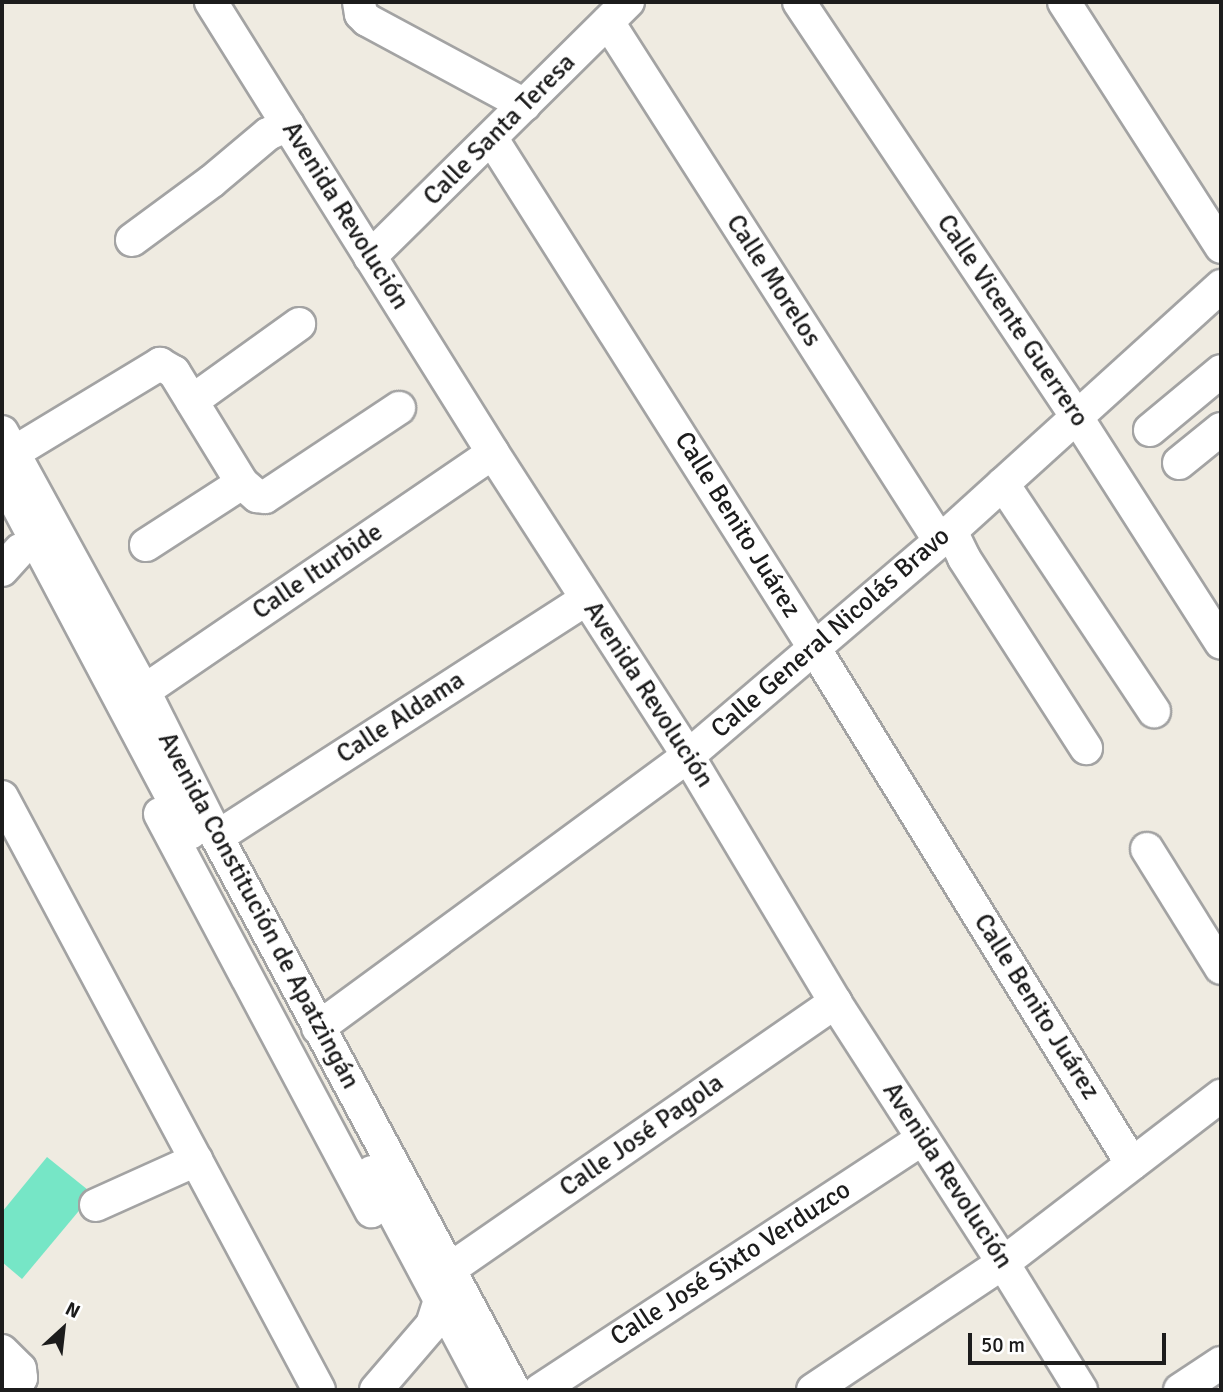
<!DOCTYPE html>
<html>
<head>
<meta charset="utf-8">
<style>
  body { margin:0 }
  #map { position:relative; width:1223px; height:1392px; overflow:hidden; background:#efebe1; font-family:Signika,sans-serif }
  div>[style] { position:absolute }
  .pitch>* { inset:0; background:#76e6c6 }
  .roads { filter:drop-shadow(2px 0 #a3a3a3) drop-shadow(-2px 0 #a3a3a3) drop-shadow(0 2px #a3a3a3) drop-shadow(0 -2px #a3a3a3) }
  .minor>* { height:32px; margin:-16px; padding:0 16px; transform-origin:16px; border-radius:16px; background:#fff }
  span { translate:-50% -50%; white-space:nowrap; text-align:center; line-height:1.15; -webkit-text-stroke:5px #fff; paint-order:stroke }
  .street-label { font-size:26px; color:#1c1c1c }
  .frame { position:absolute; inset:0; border:4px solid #1c1c1c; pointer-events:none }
  .north { position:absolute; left:28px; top:1294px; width:70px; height:70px; -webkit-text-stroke:5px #fff; paint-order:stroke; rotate:27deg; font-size:19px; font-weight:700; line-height:28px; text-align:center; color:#1c1c1c }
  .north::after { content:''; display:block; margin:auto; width:24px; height:32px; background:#1c1c1c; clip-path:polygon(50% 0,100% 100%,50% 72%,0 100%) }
  .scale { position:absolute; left:968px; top:1333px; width:198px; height:32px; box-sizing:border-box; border:4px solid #1c1c1c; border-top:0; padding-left:9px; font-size:21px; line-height:24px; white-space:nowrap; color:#1c1c1c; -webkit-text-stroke:5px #fff; paint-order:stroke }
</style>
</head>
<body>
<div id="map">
  <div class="pitch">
    <i style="clip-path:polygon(47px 1157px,93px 1194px,22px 1279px,2px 1262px,2px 1212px)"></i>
  </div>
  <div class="roads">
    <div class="minor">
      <i style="left:211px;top:2px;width:532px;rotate:57.98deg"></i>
      <i style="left:493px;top:453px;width:360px;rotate:57.2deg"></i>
      <i style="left:688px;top:756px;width:287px;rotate:59.1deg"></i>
      <i style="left:835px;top:1002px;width:310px;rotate:57.2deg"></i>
      <i style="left:1003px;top:1263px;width:149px;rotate:58.4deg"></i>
      <i style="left:359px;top:2px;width:12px;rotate:81deg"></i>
      <i style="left:361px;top:14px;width:8px;rotate:45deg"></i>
      <i style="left:367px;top:20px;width:179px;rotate:28.3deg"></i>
      <i style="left:799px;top:2px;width:498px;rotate:56.2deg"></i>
      <i style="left:1076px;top:416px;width:269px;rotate:57.4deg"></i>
      <i style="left:1064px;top:2px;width:291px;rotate:57.3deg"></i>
      <i style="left:608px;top:22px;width:615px;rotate:57.42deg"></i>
      <i style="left:492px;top:139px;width:600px;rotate:57.66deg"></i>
      <i style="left:813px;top:646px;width:608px;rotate:58.37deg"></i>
      <i style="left:132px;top:240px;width:99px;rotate:-36.4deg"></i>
      <i style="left:212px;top:181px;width:73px;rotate:-40deg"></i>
      <i style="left:268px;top:134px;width:22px;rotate:-24deg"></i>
      <i style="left:370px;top:257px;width:363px;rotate:-44.7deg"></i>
      <i style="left:192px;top:401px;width:132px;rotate:-35.7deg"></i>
      <i style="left:1150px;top:430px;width:92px;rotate:-39.7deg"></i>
      <i style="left:2px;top:432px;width:295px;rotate:61.3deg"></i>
      <i style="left:144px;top:691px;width:163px;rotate:63.4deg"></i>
      <i style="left:217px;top:837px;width:628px;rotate:61.76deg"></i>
      <i style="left:13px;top:453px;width:172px;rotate:-31.2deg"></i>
      <i style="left:160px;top:364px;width:16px;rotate:30deg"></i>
      <i style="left:174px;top:372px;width:130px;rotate:58.5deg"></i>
      <i style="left:242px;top:483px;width:20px;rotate:41deg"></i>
      <i style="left:257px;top:496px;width:8px;rotate:7deg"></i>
      <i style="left:265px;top:497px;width:161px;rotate:-33.6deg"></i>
      <i style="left:1179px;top:463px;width:54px;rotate:-39deg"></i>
      <i style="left:4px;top:480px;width:399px;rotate:62.1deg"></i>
      <i style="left:1003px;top:484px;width:273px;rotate:56.4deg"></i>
      <i style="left:951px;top:531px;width:30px;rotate:64deg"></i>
      <i style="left:964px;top:558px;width:226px;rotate:57.3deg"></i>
      <i style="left:146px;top:545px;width:114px;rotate:-32.9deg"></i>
      <i style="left:2px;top:570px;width:27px;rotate:-48deg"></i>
      <i style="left:144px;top:691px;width:422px;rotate:-34.3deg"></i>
      <i style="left:2px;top:797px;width:672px;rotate:61.87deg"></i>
      <i style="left:160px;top:814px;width:450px;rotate:62deg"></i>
      <i style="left:217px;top:837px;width:439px;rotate:-32.8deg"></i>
      <i style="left:1147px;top:849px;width:140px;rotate:58.1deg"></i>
      <i style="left:318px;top:1028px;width:459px;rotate:-36.3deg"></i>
      <i style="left:688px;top:756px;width:346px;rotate:-40.5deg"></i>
      <i style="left:951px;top:531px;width:365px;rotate:-42.2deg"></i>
      <i style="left:372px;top:1172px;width:247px;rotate:62deg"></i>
      <i style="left:96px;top:1205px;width:110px;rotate:-24.2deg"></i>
      <i style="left:2px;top:1351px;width:25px;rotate:45deg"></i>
      <i style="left:20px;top:1369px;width:9px;rotate:84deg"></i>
      <i style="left:21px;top:1378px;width:14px;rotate:124deg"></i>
      <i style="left:376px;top:1390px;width:86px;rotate:-49.3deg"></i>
      <i style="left:432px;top:1325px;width:59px;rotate:-72.2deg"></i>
      <i style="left:450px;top:1269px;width:469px;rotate:-34.7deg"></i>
      <i style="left:540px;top:1390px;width:458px;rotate:-33.3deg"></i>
      <i style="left:813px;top:1390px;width:229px;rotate:-33.8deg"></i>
      <i style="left:1003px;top:1263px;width:275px;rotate:-37.5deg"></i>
      <i style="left:1180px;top:1390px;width:49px;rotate:-33.4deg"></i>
    </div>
  </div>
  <div class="street-label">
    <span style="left:500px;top:130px;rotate:-45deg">Calle Santa Teresa</span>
    <span style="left:345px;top:216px;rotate:58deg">Avenida Revolución</span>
    <span style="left:773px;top:281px;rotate:57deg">Calle Morelos</span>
    <span style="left:1012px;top:321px;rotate:56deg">Calle Vicente Guerrero</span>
    <span style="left:737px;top:525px;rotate:58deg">Calle Benito Juárez</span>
    <span style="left:318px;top:572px;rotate:-34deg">Calle Iturbide</span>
    <span style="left:831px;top:633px;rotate:-41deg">Calle General Nicolás Bravo</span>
    <span style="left:648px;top:695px;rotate:57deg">Avenida Revolución</span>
    <span style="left:401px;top:718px;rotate:-33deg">Calle Aldama</span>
    <span style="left:258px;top:911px;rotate:62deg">Avenida Constitución de Apatzingán</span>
    <span style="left:1036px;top:1007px;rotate:58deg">Calle Benito Juárez</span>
    <span style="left:642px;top:1136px;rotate:-35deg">Calle José Pagola</span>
    <span style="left:947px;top:1176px;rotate:57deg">Avenida Revolución</span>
    <span style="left:731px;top:1264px;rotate:-33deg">Calle José Sixto Verduzco</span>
  </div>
  <div class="frame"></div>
  <div class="north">N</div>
  <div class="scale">50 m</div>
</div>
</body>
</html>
